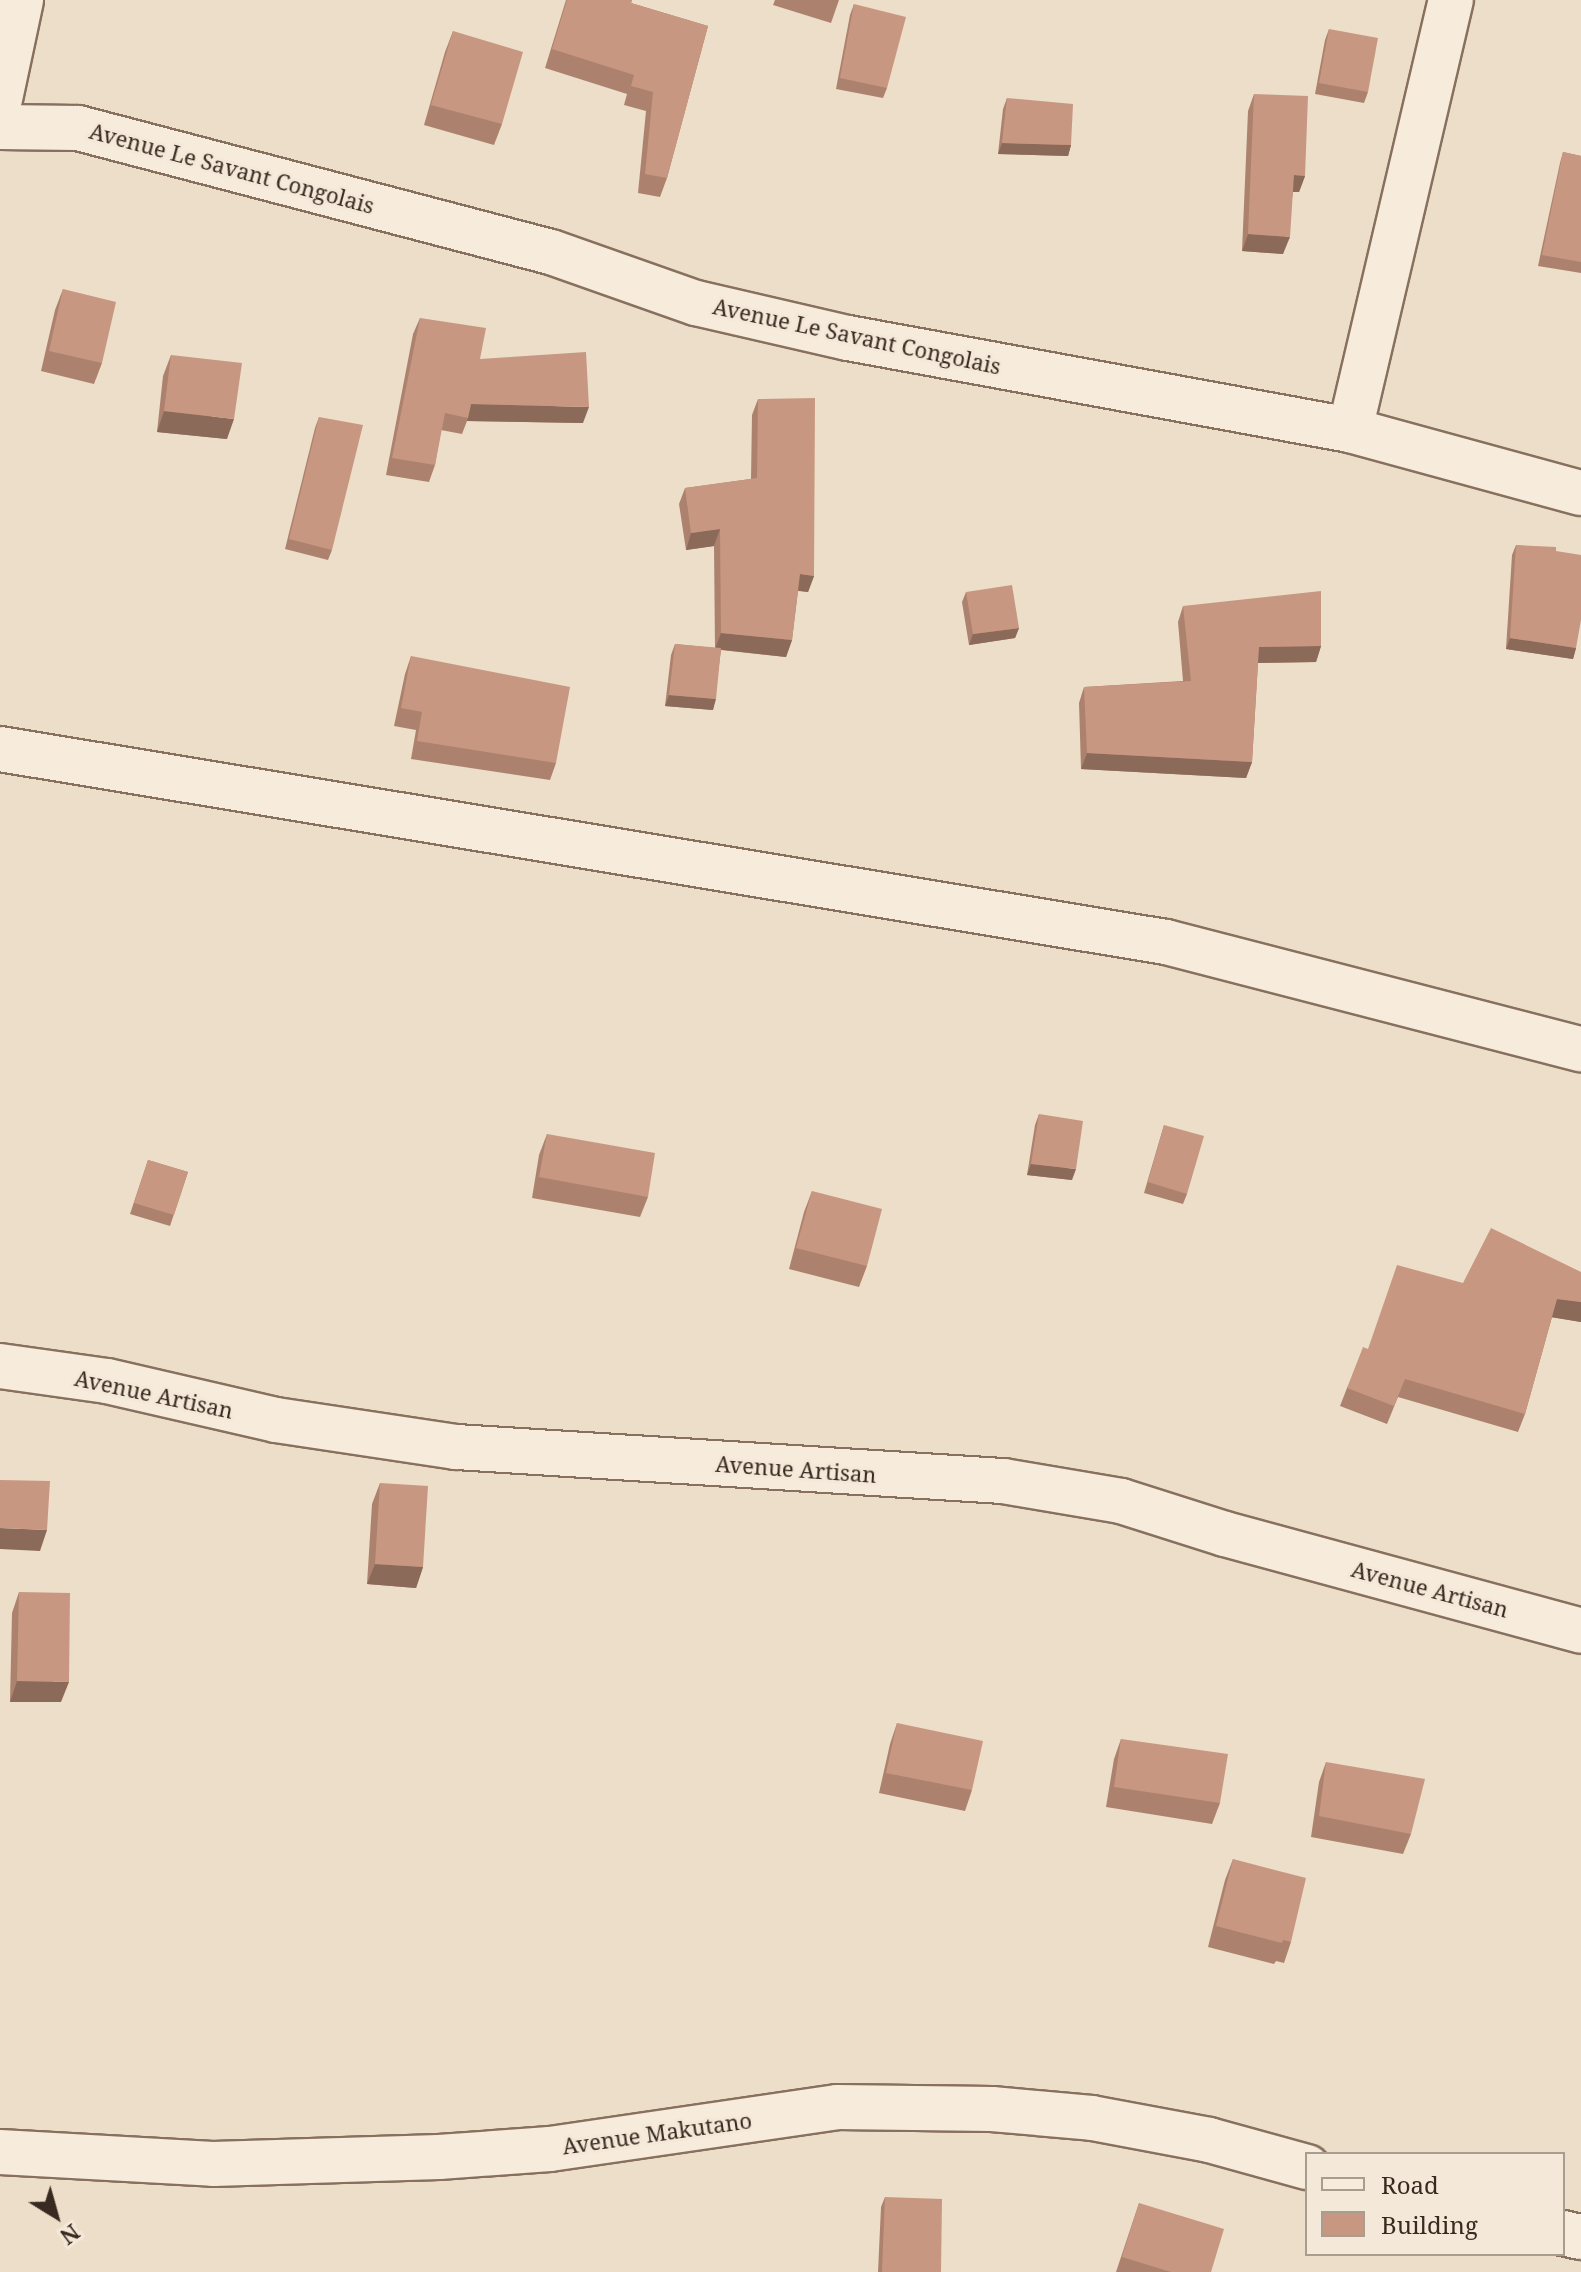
<!DOCTYPE html>
<html>
<head>
<meta charset="utf-8">
<style>
  body { margin:0 }
  #map { position:relative; width:1581px; height:2272px; overflow:hidden; background:#ecdec8; font-family:"Noto Serif",serif }
  div>[style] { position:absolute }
  .roads { filter:drop-shadow(2px 0 #88705e) drop-shadow(-2px 0 #88705e) drop-shadow(0 2px #88705e) drop-shadow(0 -2px #88705e) }
  .street>* { height:44px; margin:-22px; padding:0 22px; transform-origin:22px; border-radius:22px; background:#f7ecdb }
  .wall>* { inset:0; background:#ac826f }
  .shaded-wall>* { inset:0; background:#8c6a5a }
  .building>* { inset:0; background:#c89781 }
  span { translate:-50% -50%; white-space:nowrap; text-align:center; line-height:1.15; -webkit-text-stroke:6px #f4e9d8; paint-order:stroke }
  .street-label { font-size:22px; color:#392a21 }
  .legend { position:absolute; left:1305px; top:2152px; width:260px; height:104px; box-sizing:border-box; background:#f4e9d8; border:2px solid #a99d8f; margin:0; padding:10px 14px; list-style:none; font-size:24px; color:#392a21 }
  .legend li { display:flex; align-items:center; gap:16px; height:40px }
  .legend b { width:40px; border:2px solid #a99d8f }
  .north { position:absolute; left:16px; top:2176px; width:80px; height:80px; -webkit-text-stroke:6px #f4e9d8; paint-order:stroke; rotate:143deg; font-size:22px; font-weight:700; line-height:32px; text-align:center; color:#392a21 }
  .north::after { content:''; display:block; margin:auto; width:28px; height:36px; background:#392a21; clip-path:polygon(50% 0,100% 100%,50% 72%,0 100%) }
</style>
</head>
<body>
<div id="map">
  <div class="roads">
    <div class="street">
      <i style="left:0;top:99px;width:101px;rotate:-78deg"></i>
      <i style="left:0;top:127px;width:78px;rotate:0.7deg"></i>
      <i style="left:78px;top:128px;width:489px;rotate:14.7deg"></i>
      <i style="left:551px;top:252px;width:154px;rotate:19.4deg"></i>
      <i style="left:696px;top:303px;width:156px;rotate:13deg"></i>
      <i style="left:848px;top:338px;width:510px;rotate:10.39deg"></i>
      <i style="left:1350px;top:430px;width:239px;rotate:15.3deg"></i>
      <i style="left:1350px;top:430px;width:442px;rotate:-76.8deg"></i>
      <i style="left:0;top:749px;width:1182px;rotate:9.4deg"></i>
      <i style="left:1166px;top:942px;width:429px;rotate:14.5deg"></i>
      <i style="left:0;top:1366px;width:108px;rotate:8deg"></i>
      <i style="left:107px;top:1381px;width:173px;rotate:13deg"></i>
      <i style="left:276px;top:1420px;width:182px;rotate:8.5deg"></i>
      <i style="left:456px;top:1447px;width:548px;rotate:3.56deg"></i>
      <i style="left:1003px;top:1481px;width:120px;rotate:9.6deg"></i>
      <i style="left:1121px;top:1501px;width:109px;rotate:17.6deg"></i>
      <i style="left:1225px;top:1534px;width:369px;rotate:15.2deg"></i>
      <i style="left:0;top:2152px;width:213px;rotate:3.2deg"></i>
      <i style="left:213px;top:2164px;width:226px;rotate:-1.8deg"></i>
      <i style="left:439px;top:2157px;width:111px;rotate:-4.1deg"></i>
      <i style="left:550px;top:2149px;width:290px;rotate:-8.3deg"></i>
      <i style="left:837px;top:2107px;width:155px;rotate:0.7deg"></i>
      <i style="left:992px;top:2109px;width:100px;rotate:5.1deg"></i>
      <i style="left:1092px;top:2118px;width:119px;rotate:10.6deg"></i>
      <i style="left:1209px;top:2140px;width:102px;rotate:15.4deg"></i>
      <i style="left:1563px;top:2233px;width:18px;rotate:13deg"></i>
    </div>
  </div>
  <div class="wall">
    <i style="clip-path:polygon(566px 0,632px 0,631px 3px,708px 26px,667px 178px,660px 197px,638px 193px,646px 111px,624px 105px,627px 94px,545px 68px)"></i>
    <i style="clip-path:polygon(775px 0,839px 0,831px 23px,773px 5px)"></i>
    <i style="clip-path:polygon(854px 4px,887px 88px,883px 98px,836px 89px,850px 15px)"></i>
    <i style="clip-path:polygon(1329px 29px,1368px 92px,1364px 103px,1315px 94px,1325px 40px)"></i>
    <i style="clip-path:polygon(453px 31px,502px 124px,494px 145px,424px 125px,445px 52px)"></i>
    <i style="clip-path:polygon(1254px 94px,1305px 176px,1299px 192px,1293px 192px,1283px 254px,1242px 251px,1248px 111px)"></i>
    <i style="clip-path:polygon(1007px 98px,1071px 145px,1068px 156px,998px 154px,1003px 109px)"></i>
    <i style="clip-path:polygon(1563px 152px,1581px 156px,1581px 273px,1538px 266px,1560px 163px)"></i>
    <i style="clip-path:polygon(63px 289px,102px 363px,94px 384px,41px 371px,55px 310px)"></i>
    <i style="clip-path:polygon(420px 318px,480px 359px,583px 423px,467px 421px,462px 434px,441px 430px,435px 465px,429px 482px,386px 475px,413px 334px)"></i>
    <i style="clip-path:polygon(171px 355px,227px 439px,157px 432px,163px 376px)"></i>
    <i style="clip-path:polygon(758px 399px,814px 576px,808px 592px,798px 591px,792px 640px,786px 657px,721px 650px,713px 710px,665px 706px,671px 655px,675px 644px,715px 648px,714px 546px,686px 550px,679px 504px,685px 488px,751px 479px,752px 415px)"></i>
    <i style="clip-path:polygon(319px 417px,332px 550px,328px 560px,285px 549px,315px 428px)"></i>
    <i style="clip-path:polygon(1516px 545px,1556px 551px,1576px 648px,1573px 659px,1506px 649px,1512px 555px)"></i>
    <i style="clip-path:polygon(966px 592px,1019px 628px,1015px 638px,969px 645px,962px 602px)"></i>
    <i style="clip-path:polygon(1183px 606px,1321px 646px,1316px 662px,1258px 663px,1252px 762px,1246px 778px,1081px 769px,1079px 703px,1084px 687px,1183px 681px,1178px 622px)"></i>
    <i style="clip-path:polygon(411px 656px,556px 763px,550px 780px,411px 759px,416px 730px,394px 726px,405px 674px)"></i>
    <i style="clip-path:polygon(1039px 1114px,1072px 1180px,1027px 1175px,1035px 1125px)"></i>
    <i style="clip-path:polygon(1164px 1125px,1187px 1194px,1183px 1204px,1144px 1193px)"></i>
    <i style="clip-path:polygon(547px 1134px,648px 1197px,640px 1217px,532px 1198px,539px 1155px)"></i>
    <i style="clip-path:polygon(148px 1160px,188px 1172px,170px 1226px,130px 1214px)"></i>
    <i style="clip-path:polygon(812px 1191px,867px 1266px,859px 1287px,789px 1269px,804px 1212px)"></i>
    <i style="clip-path:polygon(1581px 1272px,1581px 1322px,1552px 1317px,1525px 1414px,1518px 1432px,1398px 1397px,1387px 1424px,1340px 1406px,1347px 1388px,1368px 1349px,1463px 1283px)"></i>
    <i style="clip-path:polygon(380px 1483px,423px 1567px,416px 1588px,367px 1584px,372px 1504px)"></i>
    <i style="clip-path:polygon(19px 1592px,61px 1702px,10px 1702px,12px 1613px)"></i>
    <i style="clip-path:polygon(897px 1723px,972px 1790px,965px 1811px,879px 1793px,890px 1744px)"></i>
    <i style="clip-path:polygon(1121px 1739px,1220px 1803px,1212px 1824px,1106px 1807px,1114px 1759px)"></i>
    <i style="clip-path:polygon(1326px 1762px,1411px 1834px,1403px 1854px,1311px 1837px,1319px 1782px)"></i>
    <i style="clip-path:polygon(1233px 1859px,1291px 1942px,1284px 1963px,1276px 1961px,1274px 1964px,1208px 1947px,1225px 1880px)"></i>
    <i style="clip-path:polygon(885px 2197px,941px 2272px,878px 2272px,881px 2207px)"></i>
    <i style="clip-path:polygon(1139px 2203px,1211px 2272px,1116px 2272px)"></i>
  </div>
  <div class="shaded-wall">
    <i style="clip-path:polygon(1002px 143px,1071px 145px,1068px 156px,998px 154px)"></i>
    <i style="clip-path:polygon(1294px 175px,1305px 176px,1299px 192px,1288px 192px)"></i>
    <i style="clip-path:polygon(1248px 234px,1290px 237px,1283px 254px,1242px 251px)"></i>
    <i style="clip-path:polygon(471px 404px,589px 407px,583px 423px,467px 421px)"></i>
    <i style="clip-path:polygon(164px 411px,234px 419px,227px 439px,157px 432px)"></i>
    <i style="clip-path:polygon(720px 529px,714px 546px,686px 550px,691px 533px)"></i>
    <i style="clip-path:polygon(800px 574px,814px 576px,808px 592px,794px 590px)"></i>
    <i style="clip-path:polygon(1019px 628px,1015px 638px,969px 645px,973px 634px)"></i>
    <i style="clip-path:polygon(721px 633px,792px 640px,786px 657px,715px 649px)"></i>
    <i style="clip-path:polygon(1510px 638px,1576px 648px,1573px 659px,1506px 649px)"></i>
    <i style="clip-path:polygon(1321px 646px,1316px 662px,1253px 663px,1259px 647px)"></i>
    <i style="clip-path:polygon(669px 695px,716px 699px,713px 710px,665px 706px)"></i>
    <i style="clip-path:polygon(1087px 753px,1252px 762px,1246px 778px,1081px 769px)"></i>
    <i style="clip-path:polygon(1031px 1164px,1076px 1169px,1072px 1180px,1027px 1175px)"></i>
    <i style="clip-path:polygon(1557px 1299px,1581px 1302px,1581px 1322px,1550px 1317px)"></i>
    <i style="clip-path:polygon(0 1528px,47px 1530px,40px 1551px,0 1549px)"></i>
    <i style="clip-path:polygon(375px 1564px,423px 1567px,416px 1588px,367px 1584px)"></i>
    <i style="clip-path:polygon(17px 1681px,69px 1682px,61px 1702px,10px 1702px)"></i>
  </div>
  <div class="building">
    <i style="clip-path:polygon(567px 0,632px 0,631px 3px,708px 26px,667px 178px,645px 174px,653px 92px,631px 86px,634px 75px,552px 49px)"></i>
    <i style="clip-path:polygon(854px 4px,906px 17px,887px 88px,840px 78px)"></i>
    <i style="clip-path:polygon(1329px 29px,1378px 38px,1368px 92px,1319px 83px)"></i>
    <i style="clip-path:polygon(453px 31px,523px 52px,502px 124px,431px 105px)"></i>
    <i style="clip-path:polygon(1254px 94px,1308px 96px,1305px 176px,1294px 175px,1290px 237px,1248px 234px)"></i>
    <i style="clip-path:polygon(1007px 98px,1073px 104px,1071px 145px,1002px 143px)"></i>
    <i style="clip-path:polygon(1563px 152px,1581px 156px,1581px 262px,1542px 255px)"></i>
    <i style="clip-path:polygon(63px 289px,116px 302px,102px 363px,49px 351px)"></i>
    <i style="clip-path:polygon(420px 318px,486px 328px,480px 359px,586px 352px,589px 407px,471px 404px,468px 418px,445px 413px,435px 465px,392px 458px)"></i>
    <i style="clip-path:polygon(171px 355px,242px 363px,234px 419px,164px 411px)"></i>
    <i style="clip-path:polygon(815px 398px,814px 576px,800px 574px,792px 640px,721px 633px,720px 529px,691px 533px,685px 488px,757px 478px,758px 399px)"></i>
    <i style="clip-path:polygon(319px 417px,363px 425px,332px 550px,289px 539px)"></i>
    <i style="clip-path:polygon(1516px 545px,1556px 547px,1556px 551px,1581px 555px,1581px 620px,1576px 648px,1510px 638px)"></i>
    <i style="clip-path:polygon(1012px 585px,1019px 628px,973px 634px,966px 592px)"></i>
    <i style="clip-path:polygon(1321px 591px,1321px 646px,1259px 647px,1252px 762px,1087px 753px,1084px 687px,1191px 681px,1183px 606px)"></i>
    <i style="clip-path:polygon(675px 644px,721px 648px,716px 699px,669px 695px)"></i>
    <i style="clip-path:polygon(411px 656px,570px 687px,556px 763px,417px 741px,422px 712px,401px 708px)"></i>
    <i style="clip-path:polygon(1039px 1114px,1083px 1121px,1076px 1169px,1031px 1164px)"></i>
    <i style="clip-path:polygon(1164px 1125px,1204px 1136px,1187px 1194px,1148px 1182px)"></i>
    <i style="clip-path:polygon(547px 1134px,655px 1153px,648px 1197px,539px 1177px)"></i>
    <i style="clip-path:polygon(148px 1160px,188px 1172px,174px 1215px,134px 1203px)"></i>
    <i style="clip-path:polygon(812px 1191px,882px 1209px,867px 1266px,796px 1248px)"></i>
    <i style="clip-path:polygon(1491px 1228px,1581px 1272px,1581px 1302px,1557px 1299px,1525px 1414px,1405px 1379px,1394px 1406px,1347px 1388px,1363px 1347px,1368px 1349px,1397px 1265px,1463px 1283px)"></i>
    <i style="clip-path:polygon(0 1480px,50px 1481px,47px 1530px,0 1528px)"></i>
    <i style="clip-path:polygon(380px 1483px,428px 1486px,423px 1567px,375px 1564px)"></i>
    <i style="clip-path:polygon(19px 1592px,70px 1593px,69px 1682px,17px 1681px)"></i>
    <i style="clip-path:polygon(897px 1723px,983px 1741px,972px 1790px,886px 1773px)"></i>
    <i style="clip-path:polygon(1121px 1739px,1228px 1754px,1220px 1803px,1114px 1787px)"></i>
    <i style="clip-path:polygon(1326px 1762px,1425px 1779px,1411px 1834px,1319px 1816px)"></i>
    <i style="clip-path:polygon(1233px 1859px,1306px 1878px,1291px 1942px,1283px 1940px,1282px 1943px,1216px 1926px)"></i>
    <i style="clip-path:polygon(885px 2197px,942px 2199px,941px 2272px,882px 2272px)"></i>
    <i style="clip-path:polygon(1139px 2203px,1224px 2229px,1211px 2272px,1171px 2272px,1122px 2257px)"></i>
  </div>
  <div class="street-label">
    <span style="left:232px;top:168px;rotate:15deg">Avenue Le Savant Congolais</span>
    <span style="left:857px;top:336px;rotate:12deg">Avenue Le Savant Congolais</span>
    <span style="left:154px;top:1394px;rotate:12deg">Avenue Artisan</span>
    <span style="left:796px;top:1469px;rotate:4deg">Avenue Artisan</span>
    <span style="left:1430px;top:1589px;rotate:15deg">Avenue Artisan</span>
    <span style="left:657px;top:2133px;rotate:-8deg">Avenue Makutano</span>
  </div>
  <ul class="legend">
  <li><b style="height:10px;background:#f7ecdb"></b>Road</li>
  <li><b style="height:22px;background:#c89781"></b>Building</li>
  </ul>
  <div class="north">N</div>
</div>
</body>
</html>
